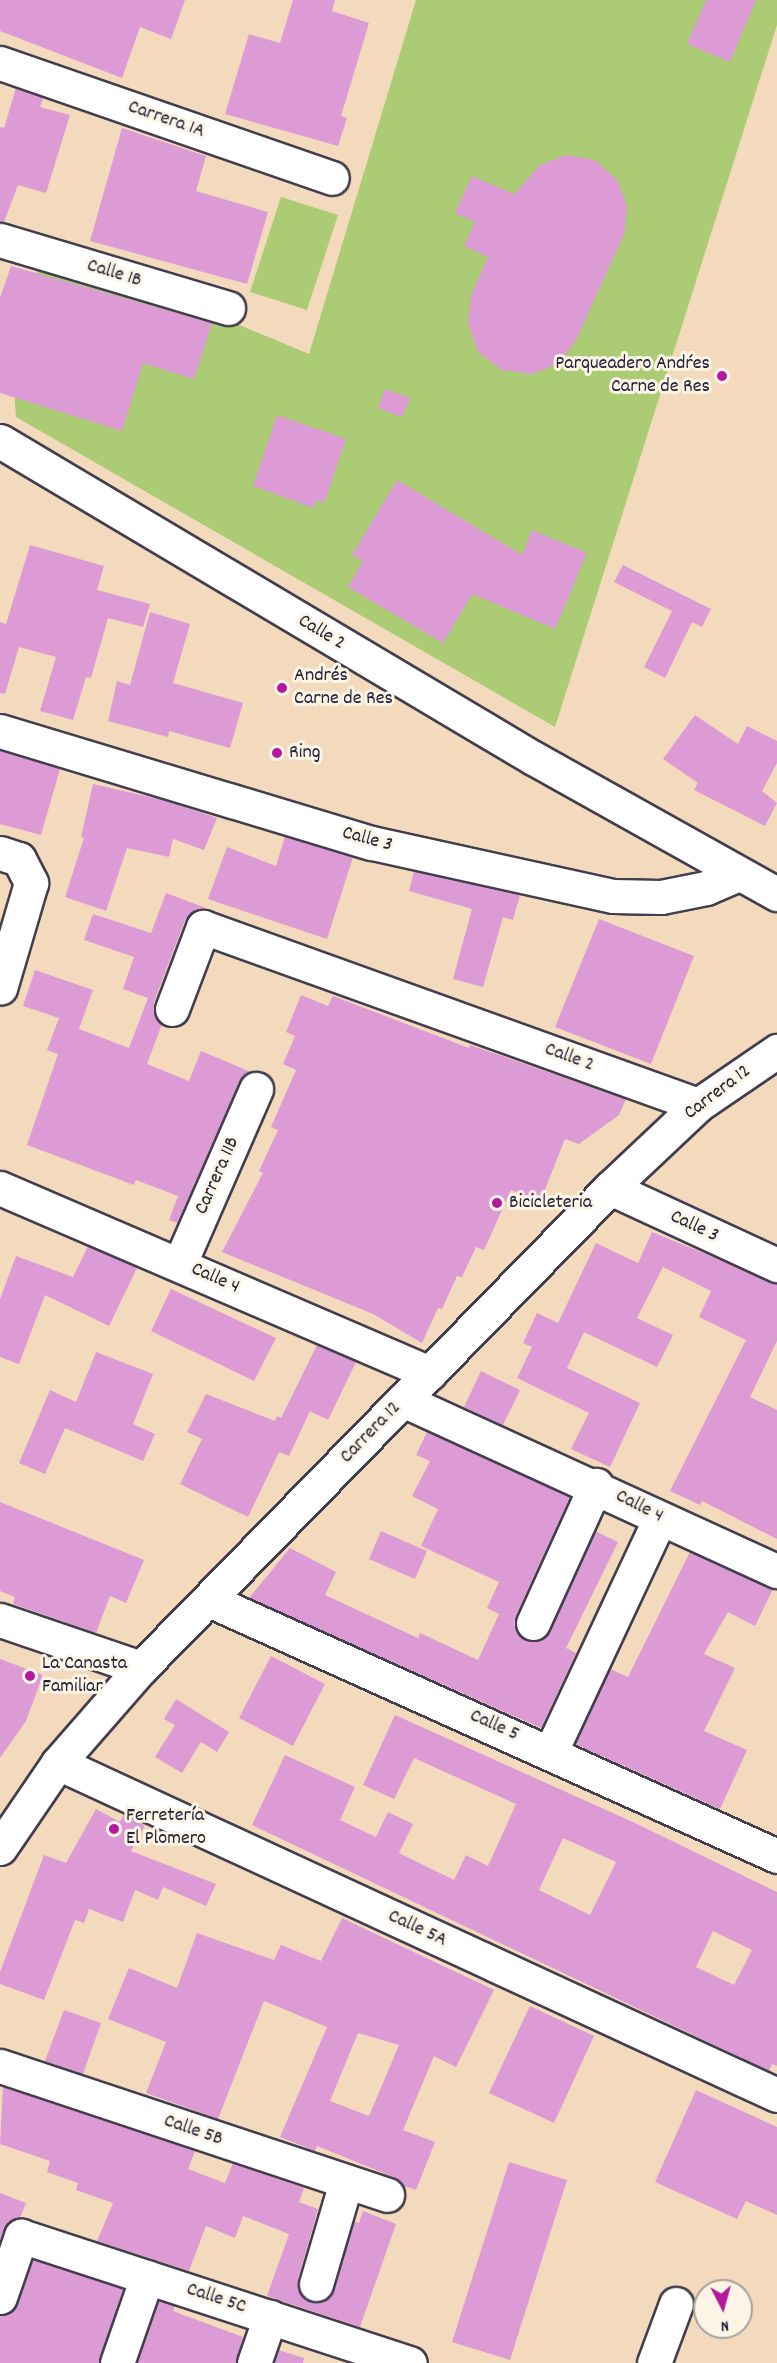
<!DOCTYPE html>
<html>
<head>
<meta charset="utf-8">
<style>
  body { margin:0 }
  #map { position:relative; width:777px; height:2363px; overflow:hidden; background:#f4dabd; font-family:Dekko,sans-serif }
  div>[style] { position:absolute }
  .green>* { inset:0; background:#abcc74 }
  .building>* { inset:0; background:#dc9bd5 }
  .roads { filter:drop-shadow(2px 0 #423e4e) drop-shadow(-2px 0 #423e4e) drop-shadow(0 2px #423e4e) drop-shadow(0 -2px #423e4e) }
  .minor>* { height:33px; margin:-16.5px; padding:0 16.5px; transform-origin:16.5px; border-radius:16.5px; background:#fff }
  .major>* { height:33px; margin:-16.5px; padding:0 16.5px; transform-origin:16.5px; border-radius:16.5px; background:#fff }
  .dots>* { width:16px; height:16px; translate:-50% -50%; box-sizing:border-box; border:3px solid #fcf5e5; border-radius:50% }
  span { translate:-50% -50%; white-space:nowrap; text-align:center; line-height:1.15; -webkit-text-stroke:6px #fcf5e5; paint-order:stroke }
  .street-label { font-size:20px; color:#22223b }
  .poi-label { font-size:20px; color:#22223b }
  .right { translate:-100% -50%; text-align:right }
  .left { translate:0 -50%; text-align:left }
  .north { position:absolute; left:693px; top:2279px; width:60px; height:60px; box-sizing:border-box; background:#fcf5e5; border:2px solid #a5a1a1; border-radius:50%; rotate:174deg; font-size:16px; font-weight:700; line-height:24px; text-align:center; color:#22223b }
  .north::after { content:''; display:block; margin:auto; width:21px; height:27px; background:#b5179e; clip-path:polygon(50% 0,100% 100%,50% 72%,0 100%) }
</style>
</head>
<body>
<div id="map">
  <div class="green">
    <i style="clip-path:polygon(416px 0,777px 0,777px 25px,555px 727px,16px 417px,14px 390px,28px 336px,38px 261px,225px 319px,309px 354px)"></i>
    <i style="clip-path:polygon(281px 197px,338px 215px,307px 310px,250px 292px)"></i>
  </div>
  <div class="building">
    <i style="clip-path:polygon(0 0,185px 0,171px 39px,140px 27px,122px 78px,0 31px)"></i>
    <i style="clip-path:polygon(293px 0,335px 0,332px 11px,369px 23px,341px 116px,347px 118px,338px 146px,225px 114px,249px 34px,280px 43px)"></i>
    <i style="clip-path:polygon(706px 0,756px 0,730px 62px,687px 44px)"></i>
    <i style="clip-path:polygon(16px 88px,43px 98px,40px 107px,70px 115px,46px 193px,18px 185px,4px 222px,0 222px,0 127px,4px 128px)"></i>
    <i style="clip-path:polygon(122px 128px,206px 156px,196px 191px,268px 212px,247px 284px,90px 241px)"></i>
    <i style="clip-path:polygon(566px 155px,595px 160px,617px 180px,627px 206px,624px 234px,577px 338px,559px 364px,531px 374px,502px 370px,478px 352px,468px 323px,471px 295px,488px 257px,464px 246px,475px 222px,455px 213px,472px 176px,514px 194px,540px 165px)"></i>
    <i style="clip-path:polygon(11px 266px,212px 323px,194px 379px,143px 363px,122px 431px,0 393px,0 298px)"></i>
    <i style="clip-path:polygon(385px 389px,410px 398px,402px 417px,378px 408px)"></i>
    <i style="clip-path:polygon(277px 415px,346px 439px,324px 503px,316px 500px,313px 508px,253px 486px)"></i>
    <i style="clip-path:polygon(397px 480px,522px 555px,532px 530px,587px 553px,555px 629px,472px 594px,443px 643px,348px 587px,363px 561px,352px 555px)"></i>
    <i style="clip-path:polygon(30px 545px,104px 566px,97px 590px,150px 604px,143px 627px,108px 618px,91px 678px,86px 677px,73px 720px,40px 711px,56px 657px,19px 647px,5px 694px,0 693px,0 622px,6px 624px)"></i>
    <i style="clip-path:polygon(623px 565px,711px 609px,702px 627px,692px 622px,665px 678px,644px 667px,672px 611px,614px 582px)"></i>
    <i style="clip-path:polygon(150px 612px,190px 624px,173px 683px,243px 703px,230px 748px,169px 731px,168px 737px,108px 721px,117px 681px,130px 685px)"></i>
    <i style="clip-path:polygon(695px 715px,738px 744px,747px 726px,777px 741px,777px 763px,762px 791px,777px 803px,765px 826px,694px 790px,698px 783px,663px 759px)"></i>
    <i style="clip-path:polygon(0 751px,60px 769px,41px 835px,0 824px)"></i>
    <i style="clip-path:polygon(93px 784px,167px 801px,217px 818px,204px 850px,173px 839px,169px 857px,127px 848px,106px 911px,65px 897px,84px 838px,81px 837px)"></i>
    <i style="clip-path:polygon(285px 836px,353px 857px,327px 939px,208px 899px,227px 847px,276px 866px)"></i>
    <i style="clip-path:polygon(414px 871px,520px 895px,513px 920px,503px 917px,483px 987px,453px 979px,472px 909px,409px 891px)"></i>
    <i style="clip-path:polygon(166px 893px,206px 908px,192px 912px,185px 920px,154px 1002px,154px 1013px,162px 1024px,147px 1064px,189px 1081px,201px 1051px,251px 1072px,239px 1082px,177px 1223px,169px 1220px,178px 1196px,136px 1180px,134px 1185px,27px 1145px,58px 1054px,47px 1050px,59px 1018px,23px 1006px,35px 970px,93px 990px,79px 1029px,129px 1048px,148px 998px,123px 989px,134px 957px,84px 940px,93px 914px,151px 933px)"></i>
    <i style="clip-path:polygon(599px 919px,694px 956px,651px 1064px,555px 1027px)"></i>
    <i style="clip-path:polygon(301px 995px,328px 1006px,333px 996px,469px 1048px,470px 1045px,626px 1099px,619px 1115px,579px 1144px,565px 1139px,540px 1202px,511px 1190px,484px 1250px,476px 1247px,462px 1277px,457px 1276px,442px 1309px,438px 1308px,422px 1343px,373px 1314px,222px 1252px,263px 1173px,259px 1171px,278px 1130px,271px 1127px,296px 1070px,283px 1064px,295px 1036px,286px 1032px)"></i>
    <i style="clip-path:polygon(652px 1232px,777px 1283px,777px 1341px,750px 1397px,777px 1410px,777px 1539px,702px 1501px,700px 1505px,670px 1491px,746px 1340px,699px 1317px,711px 1291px,663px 1267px,637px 1318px,673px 1335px,657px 1367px,584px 1332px,567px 1368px,640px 1403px,610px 1467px,571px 1449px,589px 1413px,517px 1378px,532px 1347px,523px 1343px,537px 1313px,558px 1323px,596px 1243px,638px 1263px)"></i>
    <i style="clip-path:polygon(88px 1246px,137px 1268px,109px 1326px,45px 1295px,19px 1364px,0 1357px,0 1299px,16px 1256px,73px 1277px)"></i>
    <i style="clip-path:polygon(171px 1289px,276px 1338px,254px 1381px,151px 1331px)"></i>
    <i style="clip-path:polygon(317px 1345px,356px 1362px,328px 1420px,310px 1411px,289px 1456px,279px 1452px,248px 1517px,180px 1484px,202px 1439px,187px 1432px,206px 1394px,275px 1421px,277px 1416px,281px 1418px)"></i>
    <i style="clip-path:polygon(96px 1352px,153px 1374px,133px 1424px,155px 1434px,143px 1461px,65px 1428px,45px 1474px,19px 1463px,50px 1390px,76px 1402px)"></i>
    <i style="clip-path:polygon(481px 1371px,520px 1390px,503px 1425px,464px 1407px)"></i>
    <i style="clip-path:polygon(427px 1432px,570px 1497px,516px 1615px,514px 1625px,525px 1640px,535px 1642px,550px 1631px,595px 1531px,618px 1542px,566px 1648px,576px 1653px,541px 1728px,249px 1598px,290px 1548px,336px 1572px,325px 1595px,418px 1638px,420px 1633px,478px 1660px,499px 1614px,487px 1608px,499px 1582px,421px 1546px,438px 1509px,412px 1496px,430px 1461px,416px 1455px)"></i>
    <i style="clip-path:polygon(0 1502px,144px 1560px,126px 1603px,110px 1596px,96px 1633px,13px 1604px,15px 1597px,0 1591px)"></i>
    <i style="clip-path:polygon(381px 1531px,427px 1551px,415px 1579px,369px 1559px)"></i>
    <i style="clip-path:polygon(690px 1552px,773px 1589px,755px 1626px,728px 1612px,704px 1654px,735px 1668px,704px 1731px,747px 1750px,720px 1809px,575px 1744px,610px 1669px,628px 1677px)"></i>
    <i style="clip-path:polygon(271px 1656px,325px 1684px,293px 1746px,239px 1718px)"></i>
    <i style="clip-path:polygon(0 1659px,43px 1675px,26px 1721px,0 1758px)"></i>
    <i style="clip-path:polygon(176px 1699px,229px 1732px,217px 1752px,201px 1742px,182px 1773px,155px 1757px,175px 1725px,164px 1719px)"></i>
    <i style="clip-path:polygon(evenodd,395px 1715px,635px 1823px,777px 1892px,777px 2066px,772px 2064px,769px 2071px,252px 1825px,285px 1755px,355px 1787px,340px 1820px,376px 1837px,388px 1812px,413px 1824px,399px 1853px,454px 1880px,466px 1855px,488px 1866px,516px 1804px,414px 1758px,394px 1799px,363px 1785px,395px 1715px,563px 1838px,616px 1862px,590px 1915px,539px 1890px,563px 1838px,395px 1715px,713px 1931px,752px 1950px,734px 1985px,696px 1967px,713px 1931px)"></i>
    <i style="clip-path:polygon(96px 1809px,120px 1822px,124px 1814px,145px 1825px,131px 1851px,216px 1884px,206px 1906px,163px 1887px,158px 1900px,135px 1890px,123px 1922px,89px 1909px,84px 1923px,75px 1920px,44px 2000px,0 1984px,0 1972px,44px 1855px,66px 1863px)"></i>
    <i style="clip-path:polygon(evenodd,342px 1918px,494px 1990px,456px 2067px,434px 2056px,403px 2130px,435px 2142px,416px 2190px,402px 2185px,396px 2178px,317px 2146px,315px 2151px,280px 2137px,327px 2027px,264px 2001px,218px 2119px,146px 2093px,166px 2042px,108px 2019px,129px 1968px,177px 1988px,197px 1933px,274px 1960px,281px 1945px,321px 1961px,342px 1918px,358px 2033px,399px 2045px,369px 2116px,330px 2101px,358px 2033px)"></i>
    <i style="clip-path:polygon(530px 2006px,594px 2036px,554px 2123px,489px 2093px)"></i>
    <i style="clip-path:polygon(64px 2010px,101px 2023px,83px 2074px,45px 2061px)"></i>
    <i style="clip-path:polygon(3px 2087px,195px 2151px,188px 2169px,225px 2183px,233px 2163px,304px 2188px,299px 2202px,318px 2209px,298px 2279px,298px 2289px,310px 2302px,321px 2302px,334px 2290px,354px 2222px,359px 2223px,363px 2211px,396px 2224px,360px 2327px,267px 2296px,289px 2234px,243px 2216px,235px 2238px,206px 2226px,189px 2271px,97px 2241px,113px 2203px,76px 2190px,78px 2183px,47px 2172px,50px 2161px,0 2144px)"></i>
    <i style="clip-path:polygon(696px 2090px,777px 2127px,777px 2215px,746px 2201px,737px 2219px,655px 2182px)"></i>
    <i style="clip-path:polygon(509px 2162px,567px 2180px,510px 2360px,452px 2342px)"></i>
    <i style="clip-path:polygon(0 2193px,26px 2203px,20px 2218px,8px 2222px,0 2239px)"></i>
    <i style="clip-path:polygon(33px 2260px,123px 2289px,99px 2363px,0 2363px,0 2315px,12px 2311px,17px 2304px)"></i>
    <i style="clip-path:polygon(159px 2301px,175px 2306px,173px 2311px,243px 2337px,236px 2363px,137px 2363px)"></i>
    <i style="clip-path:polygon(278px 2350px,304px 2358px,303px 2363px,274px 2363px)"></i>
  </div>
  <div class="roads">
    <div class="minor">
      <i style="left:0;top:63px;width:351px;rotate:19.1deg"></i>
      <i style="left:0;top:240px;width:238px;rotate:16.6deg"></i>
      <i style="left:0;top:731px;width:388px;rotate:16.8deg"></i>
      <i style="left:372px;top:843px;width:247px;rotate:12.4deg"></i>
      <i style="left:613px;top:896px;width:48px;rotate:1.2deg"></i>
      <i style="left:661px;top:897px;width:46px;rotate:-11.3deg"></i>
      <i style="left:706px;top:888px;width:36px;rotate:-23deg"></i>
      <i style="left:0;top:853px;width:20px;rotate:18deg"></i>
      <i style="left:19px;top:859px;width:27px;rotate:63deg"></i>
      <i style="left:31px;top:883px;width:109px;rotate:106.4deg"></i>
      <i style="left:172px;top:1009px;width:88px;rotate:-69.3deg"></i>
      <i style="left:203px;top:927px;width:526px;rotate:19.78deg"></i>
      <i style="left:0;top:1188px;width:468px;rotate:23.3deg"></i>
      <i style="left:610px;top:1188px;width:184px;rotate:24.8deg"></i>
      <i style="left:180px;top:1263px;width:190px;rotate:-66.4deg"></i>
      <i style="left:403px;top:1400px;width:411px;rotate:24.6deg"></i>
      <i style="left:209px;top:1600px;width:623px;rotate:24.26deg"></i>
      <i style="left:0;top:1620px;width:149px;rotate:18.8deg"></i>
      <i style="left:533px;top:1623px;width:152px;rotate:-65.5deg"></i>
      <i style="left:551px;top:1751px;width:257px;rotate:-64.9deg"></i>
      <i style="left:58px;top:1763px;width:792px;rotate:24.79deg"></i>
      <i style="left:0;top:2066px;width:408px;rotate:18.4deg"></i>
      <i style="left:316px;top:2284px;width:106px;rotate:-73.6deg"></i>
      <i style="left:0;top:2297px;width:65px;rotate:-71deg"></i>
      <i style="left:21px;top:2236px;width:409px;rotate:18.1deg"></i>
      <i style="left:117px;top:2363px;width:91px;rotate:-70.8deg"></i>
      <i style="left:254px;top:2363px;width:49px;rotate:-70.8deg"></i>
      <i style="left:654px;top:2363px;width:63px;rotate:-69.6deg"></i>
    </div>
    <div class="major">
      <i style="left:0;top:441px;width:622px;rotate:30.73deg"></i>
      <i style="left:535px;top:759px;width:277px;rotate:29.2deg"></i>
      <i style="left:0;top:1848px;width:103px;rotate:-55.7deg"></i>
      <i style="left:58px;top:1763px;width:126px;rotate:-48.9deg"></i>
      <i style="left:141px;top:1668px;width:671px;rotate:-45.66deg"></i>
      <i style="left:610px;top:1188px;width:121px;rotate:-43.3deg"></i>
      <i style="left:698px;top:1105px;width:96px;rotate:-34.4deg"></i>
    </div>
  </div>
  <div class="dots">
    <i style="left:722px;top:376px;background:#b5179e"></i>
    <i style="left:282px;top:688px;background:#b5179e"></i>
    <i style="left:277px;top:753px;background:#b5179e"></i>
    <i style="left:497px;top:1203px;background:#b5179e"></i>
    <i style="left:30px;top:1676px;background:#b5179e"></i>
    <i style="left:114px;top:1829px;background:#b5179e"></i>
  </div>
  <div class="street-label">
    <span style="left:166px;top:120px;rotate:19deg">Carrera 1A</span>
    <span style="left:114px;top:274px;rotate:17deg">Calle 1B</span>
    <span style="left:321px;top:633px;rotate:31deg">Calle 2</span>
    <span style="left:367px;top:840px;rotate:15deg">Calle 3</span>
    <span style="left:569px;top:1058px;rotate:20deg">Calle 2</span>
    <span style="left:718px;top:1093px;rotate:-37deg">Carrera 12</span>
    <span style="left:218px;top:1176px;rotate:-66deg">Carrera 11B</span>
    <span style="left:694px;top:1227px;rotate:25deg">Calle 3</span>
    <span style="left:215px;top:1279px;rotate:24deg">Calle 4</span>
    <span style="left:371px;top:1433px;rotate:-46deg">Carrera 12</span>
    <span style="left:639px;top:1507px;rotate:27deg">Calle 4</span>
    <span style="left:494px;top:1726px;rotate:24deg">Calle 5</span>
    <span style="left:417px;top:1929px;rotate:25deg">Calle 5A</span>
    <span style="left:193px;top:2131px;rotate:19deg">Calle 5B</span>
    <span style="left:216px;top:2299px;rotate:18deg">Calle 5C</span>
  </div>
  <div class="poi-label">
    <span class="right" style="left:710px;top:376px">Parqueadero Andŕes<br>Carne de Res</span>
    <span class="left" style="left:294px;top:688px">Andrés<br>Carne de Res</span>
    <span class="left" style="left:289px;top:753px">Ring</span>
    <span class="left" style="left:509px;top:1203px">Bicicleteria</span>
    <span class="left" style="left:42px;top:1676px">La Canasta<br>Familiar</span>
    <span class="left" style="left:126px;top:1828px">Ferretería<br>El Plomero</span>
  </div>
  <div class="north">N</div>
</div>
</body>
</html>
